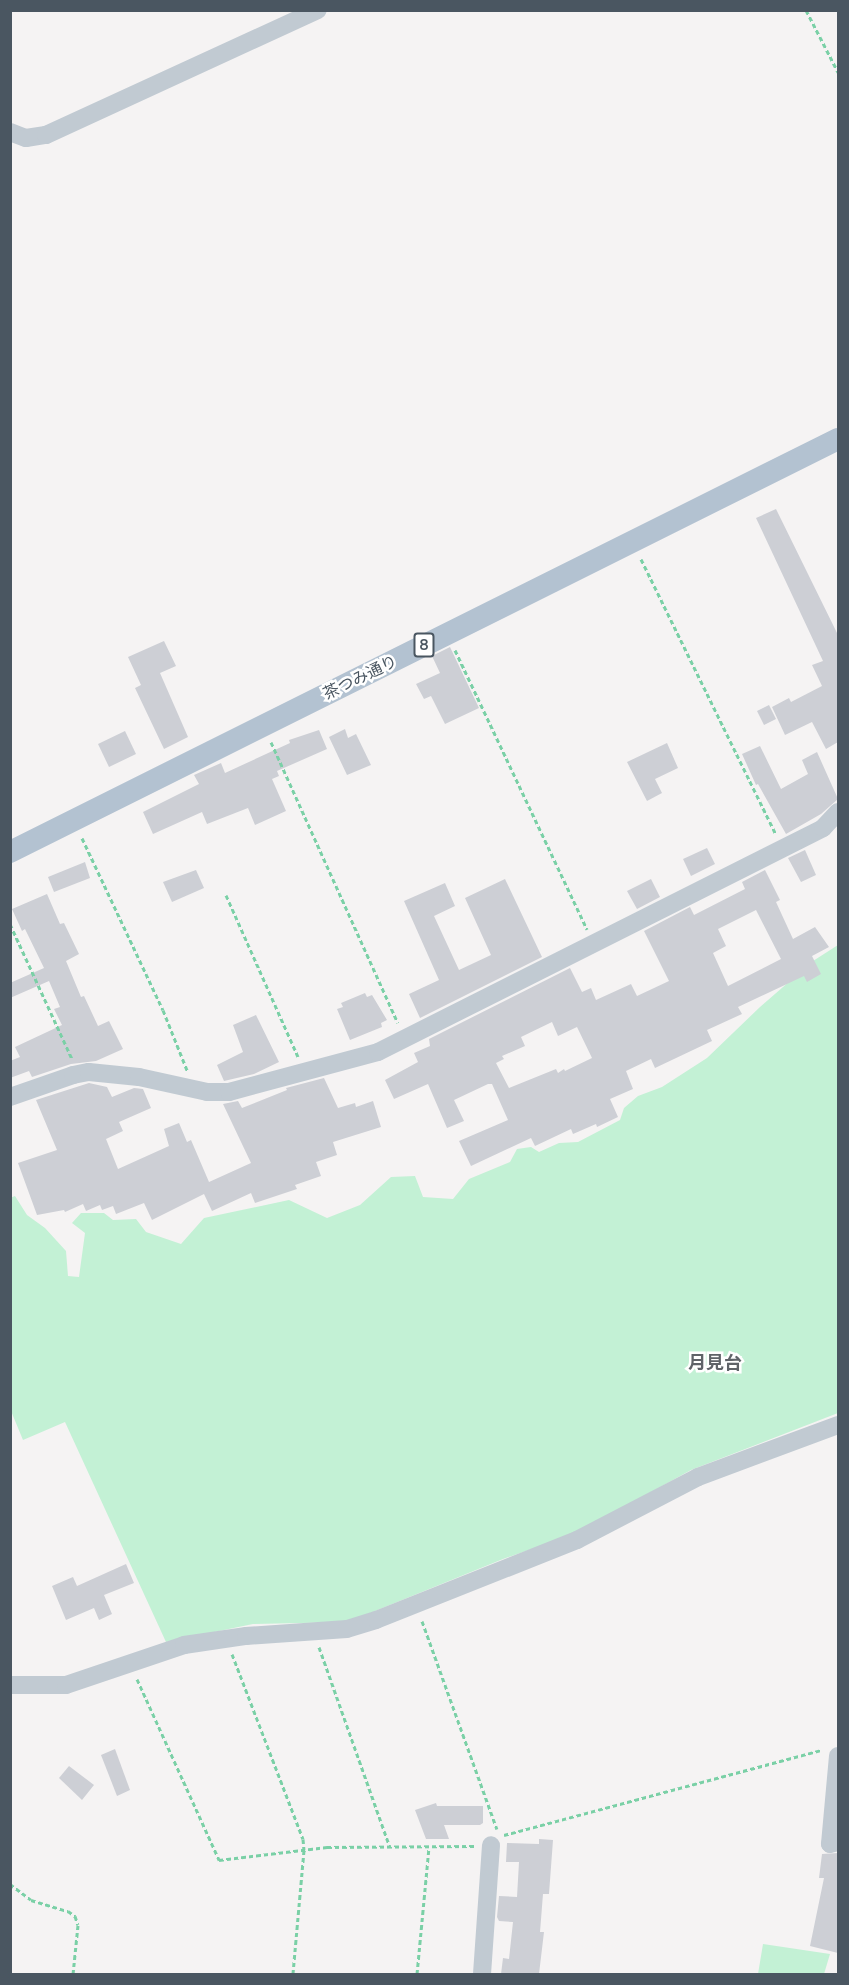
<!DOCTYPE html>
<html>
<head>
<meta charset="utf-8">
<style>
  body { margin:0 }
  #map { position:relative; width:849px; height:1985px; overflow:hidden; background:#f5f3f3; font-family:Mulish,"Noto Sans JP",sans-serif }
  div>[style] { position:absolute }
  .green>* { inset:0; background:#c3f1d5 }
  .building>* { inset:0; background:#cdcfd5 }
  .path>* { height:3px; margin-top:-1.5px; transform-origin:0; background:repeating-linear-gradient(90deg,#7ad0a6 0 4.5px,transparent 0 7.5px) }
  .minor>* { height:18px; margin:-9px; padding:0 9px; transform-origin:9px; border-radius:9px; background:#c1cad2 }
  .major>* { height:22px; margin:-11px; padding:0 11px; transform-origin:11px; border-radius:11px; background:#b3c2d1 }
  span { translate:-50% -50%; white-space:nowrap; text-align:center; line-height:1.15; -webkit-text-stroke:5px #fff; paint-order:stroke }
  .shield-label span { padding:2px 4px; background:#fff; border:2px solid; border-radius:4px; -webkit-text-stroke-width:0 }
  .shield-label { font-size:15px; color:#4a5661; font-weight:700 }
  .street-label { font-size:16px; color:#4a5661 }
  .neighbourhood-label { font-size:18px; color:#5f6368; font-weight:700 }
  .frame { position:absolute; inset:0; border:12px solid #4a5661; pointer-events:none }
</style>
</head>
<body>
<div id="map">
  <div class="green">
    <i style="clip-path:polygon(838px 945px,838px 1413px,691px 1470px,575px 1534px,503px 1559px,348px 1622px,253px 1624px,166px 1642px,65px 1422px,23px 1440px,11px 1411px,10px 1198px,15px 1196px,27px 1215px,45px 1228px,66px 1251px,68px 1276px,79px 1277px,85px 1233px,72px 1223px,81px 1213px,104px 1213px,113px 1220px,136px 1219px,146px 1232px,181px 1244px,204px 1218px,289px 1200px,327px 1218px,360px 1205px,391px 1177px,415px 1176px,423px 1197px,453px 1199px,469px 1179px,510px 1162px,517px 1149px,531px 1147px,539px 1152px,559px 1143px,578px 1142px,620px 1120px,624px 1108px,638px 1096px,662px 1087px,707px 1058px,760px 1007px,813px 961px)"></i>
    <i style="clip-path:polygon(763px 1944px,830px 1954px,824px 1974px,758px 1974px)"></i>
  </div>
  <div class="building">
    <i style="clip-path:polygon(776px 509px,838px 635px,838px 742px,826px 749px,812px 722px,785px 735px,772px 707px,789px 698px,791px 702px,822px 686px,812px 665px,823px 661px,756px 518px)"></i>
    <i style="clip-path:polygon(164px 641px,176px 666px,160px 673px,188px 737px,164px 749px,135px 688px,141px 685px,128px 657px)"></i>
    <i style="clip-path:polygon(450px 647px,479px 708px,445px 724px,431px 696px,424px 699px,416px 684px,440px 673px,432px 656px)"></i>
    <i style="clip-path:polygon(769px 705px,776px 719px,764px 725px,757px 711px)"></i>
    <i style="clip-path:polygon(345px 729px,348px 738px,356px 734px,371px 765px,347px 775px,329px 737px)"></i>
    <i style="clip-path:polygon(319px 730px,327px 749px,277px 771px,279px 776px,272px 779px,286px 811px,255px 825px,248px 808px,207px 824px,202px 812px,153px 834px,143px 812px,199px 784px,194px 775px,221px 763px,225px 773px,290px 743px,289px 740px)"></i>
    <i style="clip-path:polygon(125px 731px,136px 754px,109px 767px,98px 744px)"></i>
    <i style="clip-path:polygon(667px 743px,678px 768px,655px 779px,662px 793px,647px 801px,627px 762px)"></i>
    <i style="clip-path:polygon(760px 746px,781px 789px,808px 774px,802px 760px,817px 752px,838px 799px,821px 814px,786px 834px,758px 784px,756px 785px,742px 754px)"></i>
    <i style="clip-path:polygon(707px 848px,715px 864px,691px 876px,683px 859px)"></i>
    <i style="clip-path:polygon(805px 850px,816px 875px,801px 882px,788px 858px)"></i>
    <i style="clip-path:polygon(85px 862px,90px 878px,54px 892px,48px 877px)"></i>
    <i style="clip-path:polygon(196px 870px,204px 888px,172px 902px,163px 882px)"></i>
    <i style="clip-path:polygon(evenodd,765px 870px,780px 900px,776px 902px,793px 939px,815px 927px,829px 947px,812px 956px,821px 974px,807px 982px,804px 976px,738px 1007px,742px 1014px,707px 1030px,712px 1041px,655px 1068px,651px 1059px,626px 1071px,633px 1089px,610px 1099px,618px 1117px,597px 1127px,596px 1124px,573px 1134px,571px 1129px,535px 1146px,531px 1138px,471px 1166px,459px 1141px,508px 1120px,492px 1084px,488px 1084px,454px 1100px,464px 1121px,447px 1128px,428px 1084px,394px 1099px,385px 1080px,418px 1062px,414px 1053px,430px 1046px,429px 1039px,570px 968px,582px 992px,591px 988px,596px 1000px,631px 984px,637px 996px,669px 981px,644px 931px,690px 907px,694px 915px,745px 889px,742px 882px,765px 870px,756px 910px,781px 959px,728px 986px,713px 953px,726px 946px,718px 929px,756px 910px,765px 870px,552px 1022px,558px 1036px,577px 1027px,592px 1058px,565px 1071px,564px 1069px,558px 1073px,556px 1069px,509px 1088px,496px 1063px,504px 1059px,502px 1056px,525px 1046px,521px 1037px,552px 1022px)"></i>
    <i style="clip-path:polygon(505px 879px,542px 957px,420px 1018px,409px 994px,439px 980px,404px 901px,445px 883px,455px 906px,434px 916px,459px 970px,491px 955px,465px 898px)"></i>
    <i style="clip-path:polygon(651px 879px,660px 897px,637px 909px,627px 891px)"></i>
    <i style="clip-path:polygon(47px 894px,60px 924px,64px 923px,79px 954px,66px 961px,81px 997px,84px 996px,98px 1026px,109px 1021px,123px 1049px,96px 1061px,71px 1064px,32px 1077px,29px 1071px,10px 1078px,10px 1061px,20px 1057px,15px 1047px,62px 1025px,54px 1009px,60px 1007px,49px 981px,10px 998px,10px 983px,44px 968px,25px 929px,22px 931px,12px 909px)"></i>
    <i style="clip-path:polygon(365px 993px,367px 997px,372px 995px,387px 1020px,381px 1023px,382px 1027px,350px 1040px,337px 1009px,343px 1007px,341px 1003px)"></i>
    <i style="clip-path:polygon(256px 1015px,279px 1062px,254px 1074px,224px 1081px,217px 1065px,243px 1052px,233px 1025px)"></i>
    <i style="clip-path:polygon(324px 1078px,338px 1108px,355px 1103px,356px 1107px,373px 1101px,381px 1127px,333px 1142px,337px 1155px,316px 1162px,321px 1176px,295px 1185px,297px 1189px,255px 1203px,251px 1193px,212px 1211px,204px 1194px,152px 1220px,144px 1203px,116px 1214px,113px 1206px,102px 1210px,100px 1205px,86px 1211px,83px 1204px,65px 1212px,64px 1210px,37px 1215px,18px 1163px,57px 1150px,36px 1100px,89px 1083px,107px 1087px,112px 1097px,134px 1088px,143px 1089px,151px 1108px,119px 1122px,123px 1131px,106px 1139px,118px 1169px,169px 1146px,164px 1129px,179px 1123px,187px 1142px,191px 1140px,209px 1182px,251px 1163px,223px 1104px,238px 1101px,242px 1108px,287px 1090px,286px 1088px)"></i>
    <i style="clip-path:polygon(126px 1564px,134px 1583px,104px 1595px,112px 1614px,99px 1620px,94px 1608px,66px 1620px,52px 1586px,73px 1577px,77px 1586px)"></i>
    <i style="clip-path:polygon(115px 1749px,130px 1790px,117px 1796px,101px 1755px)"></i>
    <i style="clip-path:polygon(69px 1766px,94px 1785px,82px 1800px,59px 1778px)"></i>
    <i style="clip-path:polygon(436px 1803px,437px 1806px,483px 1806px,483px 1823px,480px 1825px,444px 1825px,449px 1839px,426px 1839px,415px 1810px)"></i>
    <i style="clip-path:polygon(539px 1839px,553px 1840px,549px 1894px,543px 1894px,540px 1932px,544px 1932px,539px 1974px,501px 1974px,503px 1958px,509px 1959px,513px 1922px,499px 1921px,497px 1917px,499px 1896px,517px 1897px,519px 1862px,506px 1862px,507px 1843px,539px 1844px)"></i>
    <i style="clip-path:polygon(838px 1853px,838px 1953px,810px 1946px,824px 1878px,819px 1878px,822px 1854px)"></i>
  </div>
  <div class="path">
    <i style="left:806px;top:10px;width:70px;rotate:62.7deg"></i>
    <i style="left:641px;top:559px;width:305px;rotate:63.9deg"></i>
    <i style="left:455px;top:650px;width:309px;rotate:64.7deg"></i>
    <i style="left:271px;top:742px;width:308px;rotate:65.7deg"></i>
    <i style="left:82px;top:838px;width:190px;rotate:64.8deg"></i>
    <i style="left:163px;top:1010px;width:65px;rotate:68.2deg"></i>
    <i style="left:226px;top:895px;width:177px;rotate:66deg"></i>
    <i style="left:10px;top:924px;width:149px;rotate:65.3deg"></i>
    <i style="left:422px;top:1621px;width:221px;rotate:70.2deg"></i>
    <i style="left:319px;top:1647px;width:212px;rotate:70.5deg"></i>
    <i style="left:232px;top:1654px;width:198px;rotate:69deg"></i>
    <i style="left:303px;top:1839px;width:11px;rotate:85deg"></i>
    <i style="left:304px;top:1850px;width:124px;rotate:95.1deg"></i>
    <i style="left:137px;top:1679px;width:199px;rotate:65.6deg"></i>
    <i style="left:219px;top:1860px;width:109px;rotate:-6.9deg"></i>
    <i style="left:327px;top:1847px;width:148px;rotate:-0.4deg"></i>
    <i style="left:504px;top:1835px;width:329px;rotate:-15deg"></i>
    <i style="left:10px;top:1884px;width:26px;rotate:37deg"></i>
    <i style="left:31px;top:1900px;width:39px;rotate:17deg"></i>
    <i style="left:68px;top:1911px;width:9px;rotate:36deg"></i>
    <i style="left:75px;top:1916px;width:9px;rotate:72deg"></i>
    <i style="left:78px;top:1925px;width:49px;rotate:95.8deg"></i>
    <i style="left:417px;top:1974px;width:127px;rotate:-84.6deg"></i>
  </div>
  <div class="minor">
    <i style="left:10px;top:132px;width:17px;rotate:21deg"></i>
    <i style="left:26px;top:138px;width:20px;rotate:-9deg"></i>
    <i style="left:46px;top:135px;width:299px;rotate:-24.7deg"></i>
    <i style="left:10px;top:1097px;width:67px;rotate:-19.2deg"></i>
    <i style="left:73px;top:1075px;width:16px;rotate:-11deg"></i>
    <i style="left:89px;top:1072px;width:50px;rotate:5.7deg"></i>
    <i style="left:139px;top:1077px;width:70px;rotate:12.4deg"></i>
    <i style="left:207px;top:1092px;width:22px"></i>
    <i style="left:229px;top:1092px;width:154px;rotate:-15deg"></i>
    <i style="left:378px;top:1052px;width:498px;rotate:-26.7deg"></i>
    <i style="left:823px;top:828px;width:22px;rotate:-47deg"></i>
    <i style="left:10px;top:1685px;width:56px"></i>
    <i style="left:66px;top:1685px;width:125px;rotate:-18.7deg"></i>
    <i style="left:184px;top:1645px;width:63px;rotate:-8.3deg"></i>
    <i style="left:246px;top:1636px;width:101px;rotate:-4deg"></i>
    <i style="left:347px;top:1629px;width:30px;rotate:-17deg"></i>
    <i style="left:376px;top:1620px;width:216px;rotate:-21.7deg"></i>
    <i style="left:577px;top:1540px;width:136px;rotate:-27.5deg"></i>
    <i style="left:698px;top:1477px;width:149px;rotate:-20.4deg"></i>
    <i style="left:838px;top:1756px;width:88px;rotate:95.2deg"></i>
    <i style="left:830px;top:1844px;width:8px;rotate:-14deg"></i>
    <i style="left:482px;top:1974px;width:129px;rotate:-86deg"></i>
  </div>
  <div class="major">
    <i style="left:10px;top:852px;width:925px;rotate:-26.51deg"></i>
  </div>
  <div class="shield-label">
    <span style="left:424px;top:645px">8</span>
  </div>
  <div class="street-label">
    <span style="left:360px;top:677px;rotate:-26deg">茶つみ通り</span>
  </div>
  <div class="neighbourhood-label">
    <span style="left:715px;top:1363px">月見台</span>
  </div>
  <div class="frame"></div>
</div>
</body>
</html>
